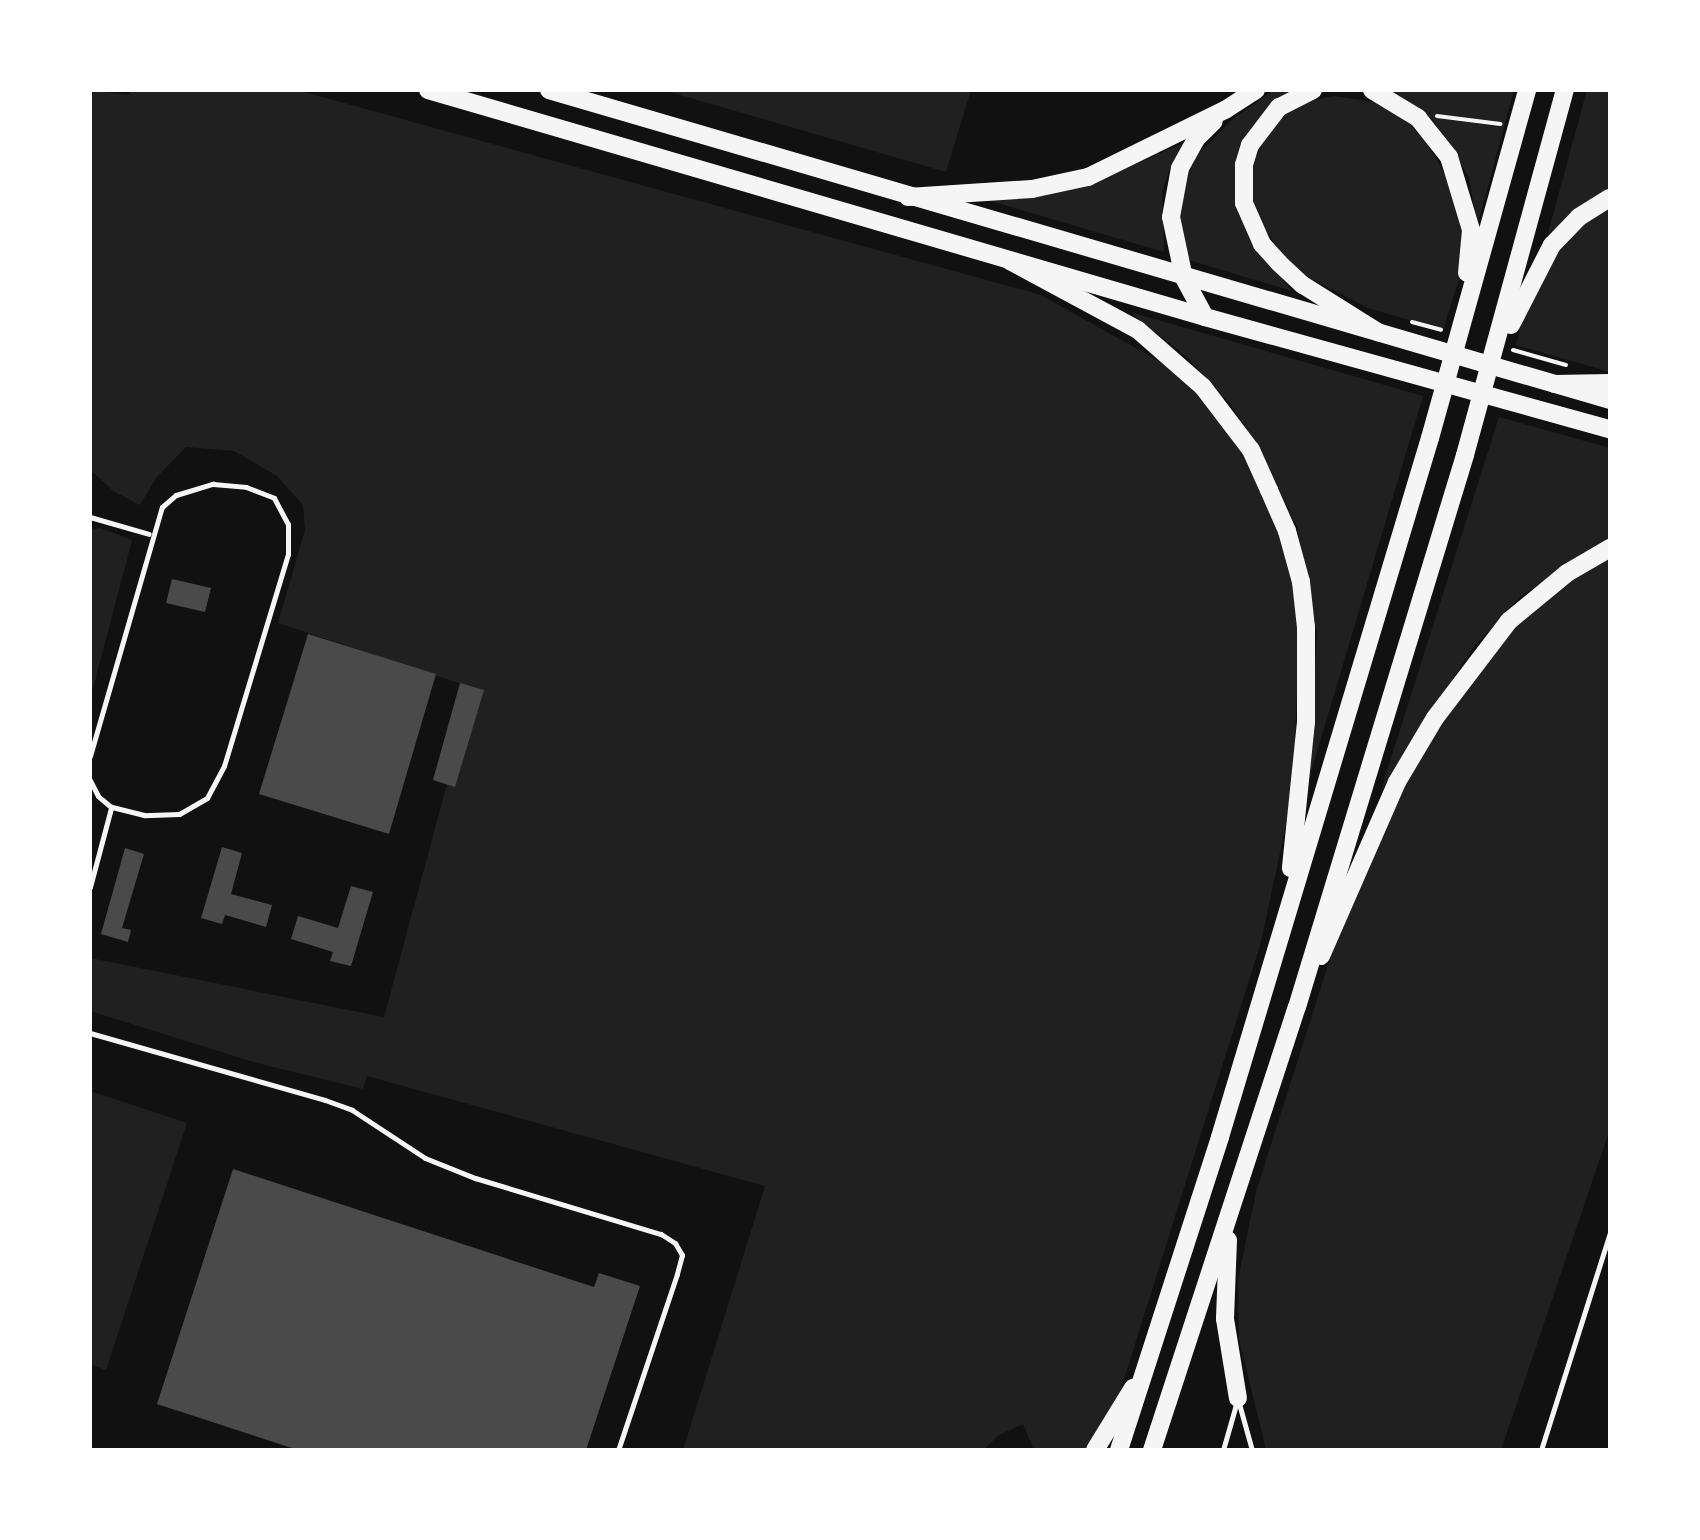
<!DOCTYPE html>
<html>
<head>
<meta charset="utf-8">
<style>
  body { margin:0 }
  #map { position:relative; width:1700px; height:1540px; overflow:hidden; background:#111; font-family:Lato,sans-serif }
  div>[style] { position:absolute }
  .green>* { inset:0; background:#202020 }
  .building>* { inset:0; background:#4a4a4a }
  .path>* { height:4px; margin:-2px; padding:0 2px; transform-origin:2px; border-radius:2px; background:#f5f5f5 }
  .service>* { height:5px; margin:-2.5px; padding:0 2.5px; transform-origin:2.5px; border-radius:2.5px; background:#f5f5f5 }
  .primary>* { height:18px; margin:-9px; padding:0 9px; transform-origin:9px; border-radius:9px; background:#f5f5f5 }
  .trunk>* { height:18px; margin:-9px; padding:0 9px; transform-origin:9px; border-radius:9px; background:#f5f5f5 }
  span { translate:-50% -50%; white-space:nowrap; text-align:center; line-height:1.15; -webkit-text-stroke:8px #fff; paint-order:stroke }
  .frame { position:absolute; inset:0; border:92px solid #fff; pointer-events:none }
</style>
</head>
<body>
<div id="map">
  <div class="green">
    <i style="clip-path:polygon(90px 90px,128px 95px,132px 90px,297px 90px,1041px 295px,1173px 369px,1207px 404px,1246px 456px,1274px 519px,1291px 575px,1299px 639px,1294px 770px,1284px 834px,1261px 942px,1111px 1421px,1089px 1448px,1034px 1450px,1023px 1424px,999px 1435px,983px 1450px,683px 1450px,765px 1186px,367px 1076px,363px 1089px,257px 1063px,90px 1011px,90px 958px,384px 1017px,473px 688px,278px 623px,305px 530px,303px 505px,277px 476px,234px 451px,186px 447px,156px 478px,140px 505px,113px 491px,90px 469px)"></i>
    <i style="clip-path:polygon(663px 90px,971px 90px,946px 172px)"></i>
    <i style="clip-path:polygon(1274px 90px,1294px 90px,1253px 125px,1239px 152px,1235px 183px,1249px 239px,1292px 291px,1185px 259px,1176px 221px,1186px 174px,1197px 155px,1234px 118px)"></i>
    <i style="clip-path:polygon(1393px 90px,1514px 90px,1477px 227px,1469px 178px,1450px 144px,1433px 120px)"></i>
    <i style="clip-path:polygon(1587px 90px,1610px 90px,1610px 195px,1548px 233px)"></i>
    <i style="clip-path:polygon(1334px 96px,1379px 103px,1405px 120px,1426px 140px,1457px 197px,1464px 263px,1443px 330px,1368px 308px,1306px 276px,1284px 257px,1256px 215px,1251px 188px,1254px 161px,1266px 137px,1282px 116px,1302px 103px)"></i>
    <i style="clip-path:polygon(1186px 142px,1172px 163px,1162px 192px,1164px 252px,987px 200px,1095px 182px)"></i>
    <i style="clip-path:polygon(1610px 207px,1610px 372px,1516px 345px,1530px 294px,1549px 261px,1579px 228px)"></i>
    <i style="clip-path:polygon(1130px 312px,1423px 396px,1308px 782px,1317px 633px,1297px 527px,1259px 447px,1230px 404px,1188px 358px)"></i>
    <i style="clip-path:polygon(1499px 417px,1610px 448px,1610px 538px,1520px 597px,1472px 649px,1380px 793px)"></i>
    <i style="clip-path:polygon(100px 528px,132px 540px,90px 700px,90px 530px)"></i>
    <i style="clip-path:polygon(1610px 556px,1610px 1129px,1501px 1450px,1266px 1450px,1239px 1339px,1238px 1280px,1256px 1192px,1347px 905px,1413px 765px,1498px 646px,1547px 596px)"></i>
    <i style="clip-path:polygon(90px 1091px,187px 1123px,106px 1370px,90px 1364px)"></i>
  </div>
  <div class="building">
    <i style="clip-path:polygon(172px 579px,211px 588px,205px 612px,166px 603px)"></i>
    <i style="clip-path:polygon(308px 634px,436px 674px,389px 834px,259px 794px)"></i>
    <i style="clip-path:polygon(460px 683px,484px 690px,455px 787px,433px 780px)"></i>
    <i style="clip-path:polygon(222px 847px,242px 853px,231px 894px,272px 905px,266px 927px,225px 915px,222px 924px,201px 918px)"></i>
    <i style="clip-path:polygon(125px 848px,144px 854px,122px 928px,131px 930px,128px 942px,101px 934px)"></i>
    <i style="clip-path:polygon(351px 886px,373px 892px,351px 966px,330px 961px,333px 952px,291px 939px,298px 916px,338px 928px)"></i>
    <i style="clip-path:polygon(233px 1169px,594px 1287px,599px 1273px,640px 1286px,586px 1450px,298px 1450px,157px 1404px)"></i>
  </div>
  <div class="path">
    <i style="left:1437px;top:116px;width:64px;rotate:7.2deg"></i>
    <i style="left:1412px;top:322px;width:30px;rotate:15deg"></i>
    <i style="left:1513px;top:350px;width:55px;rotate:15.8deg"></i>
  </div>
  <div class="service">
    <i style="left:90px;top:517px;width:61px;rotate:16.1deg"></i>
    <i style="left:90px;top:756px;width:259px;rotate:-73.9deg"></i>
    <i style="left:162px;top:507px;width:18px;rotate:-41deg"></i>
    <i style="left:176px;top:495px;width:39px;rotate:-17deg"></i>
    <i style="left:213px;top:484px;width:33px;rotate:5deg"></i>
    <i style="left:246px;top:487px;width:30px;rotate:21deg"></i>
    <i style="left:274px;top:498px;width:30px;rotate:62deg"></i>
    <i style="left:288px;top:524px;width:30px;rotate:90deg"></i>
    <i style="left:288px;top:554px;width:221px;rotate:106.8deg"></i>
    <i style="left:224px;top:766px;width:36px;rotate:118deg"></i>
    <i style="left:207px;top:798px;width:32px;rotate:150deg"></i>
    <i style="left:179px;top:814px;width:35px;rotate:178deg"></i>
    <i style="left:144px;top:815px;width:34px;rotate:-166deg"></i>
    <i style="left:111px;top:807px;width:17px;rotate:-140deg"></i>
    <i style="left:98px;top:796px;width:18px;rotate:-117deg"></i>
    <i style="left:90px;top:887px;width:82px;rotate:-75.1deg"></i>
    <i style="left:90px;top:1033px;width:244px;rotate:15.9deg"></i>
    <i style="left:325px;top:1100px;width:29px;rotate:20deg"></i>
    <i style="left:352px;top:1110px;width:87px;rotate:33.3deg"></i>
    <i style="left:425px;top:1158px;width:54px;rotate:21.8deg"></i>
    <i style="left:475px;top:1178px;width:194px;rotate:16.8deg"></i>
    <i style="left:661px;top:1234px;width:17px;rotate:33deg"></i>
    <i style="left:675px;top:1243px;width:14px;rotate:60deg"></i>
    <i style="left:682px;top:1255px;width:20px;rotate:105deg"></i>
    <i style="left:677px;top:1274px;width:186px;rotate:108.5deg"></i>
    <i style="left:1238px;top:1400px;width:52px;rotate:74.4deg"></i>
    <i style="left:1223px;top:1450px;width:51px;rotate:-74.1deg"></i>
    <i style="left:1541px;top:1450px;width:229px;rotate:-72.4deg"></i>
  </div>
  <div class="primary">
    <i style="left:428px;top:90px;width:809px;rotate:16.29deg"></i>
    <i style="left:1205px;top:317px;width:420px;rotate:15.5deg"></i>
    <i style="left:549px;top:90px;width:1105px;rotate:16.29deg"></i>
  </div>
  <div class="trunk">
    <i style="left:1313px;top:90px;width:38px;rotate:153deg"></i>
    <i style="left:1279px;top:107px;width:48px;rotate:127.3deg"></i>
    <i style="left:1250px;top:145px;width:21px;rotate:107deg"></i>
    <i style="left:1244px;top:165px;width:38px;rotate:90deg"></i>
    <i style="left:1244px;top:203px;width:45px;rotate:66.3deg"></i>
    <i style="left:1262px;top:244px;width:25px;rotate:48deg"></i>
    <i style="left:1279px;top:263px;width:33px;rotate:43deg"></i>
    <i style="left:1303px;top:285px;width:89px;rotate:32.1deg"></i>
    <i style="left:1372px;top:90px;width:54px;rotate:31.3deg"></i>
    <i style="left:1418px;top:118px;width:50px;rotate:51.5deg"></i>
    <i style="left:1449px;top:157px;width:76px;rotate:73.2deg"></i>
    <i style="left:1471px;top:230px;width:43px;rotate:95.3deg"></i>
    <i style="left:908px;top:197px;width:124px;rotate:-3.7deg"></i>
    <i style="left:1032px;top:189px;width:57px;rotate:-12.1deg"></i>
    <i style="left:1088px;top:177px;width:153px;rotate:-26.1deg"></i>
    <i style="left:1225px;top:110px;width:37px;rotate:-33deg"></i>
    <i style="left:1010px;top:261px;width:145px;rotate:28.3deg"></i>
    <i style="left:1138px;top:330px;width:86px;rotate:41.2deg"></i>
    <i style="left:1203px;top:387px;width:79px;rotate:52.7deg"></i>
    <i style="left:1251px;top:450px;width:44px;rotate:65.8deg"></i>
    <i style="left:1269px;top:490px;width:45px;rotate:66.3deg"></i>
    <i style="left:1287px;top:531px;width:53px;rotate:74.6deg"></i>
    <i style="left:1301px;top:582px;width:45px;rotate:83.7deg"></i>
    <i style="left:1306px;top:627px;width:95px;rotate:90deg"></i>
    <i style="left:1306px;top:722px;width:147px;rotate:95.9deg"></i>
    <i style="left:1205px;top:317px;width:44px;rotate:-118.3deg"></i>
    <i style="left:1184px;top:278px;width:62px;rotate:-102deg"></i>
    <i style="left:1171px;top:217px;width:50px;rotate:-79.6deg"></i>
    <i style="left:1180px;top:168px;width:33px;rotate:-61deg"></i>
    <i style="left:1196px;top:139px;width:25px;rotate:-45deg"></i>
    <i style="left:1511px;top:325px;width:90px;rotate:-62.9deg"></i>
    <i style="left:1552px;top:245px;width:39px;rotate:-46deg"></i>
    <i style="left:1579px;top:217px;width:36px;rotate:-32deg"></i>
    <i style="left:1555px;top:384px;width:55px;rotate:-1deg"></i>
    <i style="left:1321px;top:956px;width:190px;rotate:-66.4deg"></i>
    <i style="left:1397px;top:782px;width:74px;rotate:-59.3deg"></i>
    <i style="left:1435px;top:718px;width:122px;rotate:-52.7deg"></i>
    <i style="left:1509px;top:621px;width:75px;rotate:-39.6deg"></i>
    <i style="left:1567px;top:573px;width:50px;rotate:-30.2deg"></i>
    <i style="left:1228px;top:1240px;width:79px;rotate:92.2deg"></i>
    <i style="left:1225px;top:1319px;width:80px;rotate:80.7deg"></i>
    <i style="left:1095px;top:1450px;width:73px;rotate:-58.5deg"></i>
    <i style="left:1119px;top:1450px;width:329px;rotate:-72.1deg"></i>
    <i style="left:1220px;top:1137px;width:730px;rotate:-73.28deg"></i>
    <i style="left:1430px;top:438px;width:361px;rotate:-74.4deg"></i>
    <i style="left:1152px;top:1450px;width:466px;rotate:-71.9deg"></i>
    <i style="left:1297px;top:1007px;width:577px;rotate:-73.07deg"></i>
    <i style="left:1465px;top:455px;width:378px;rotate:-74.7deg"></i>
  </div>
  <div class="frame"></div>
</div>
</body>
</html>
